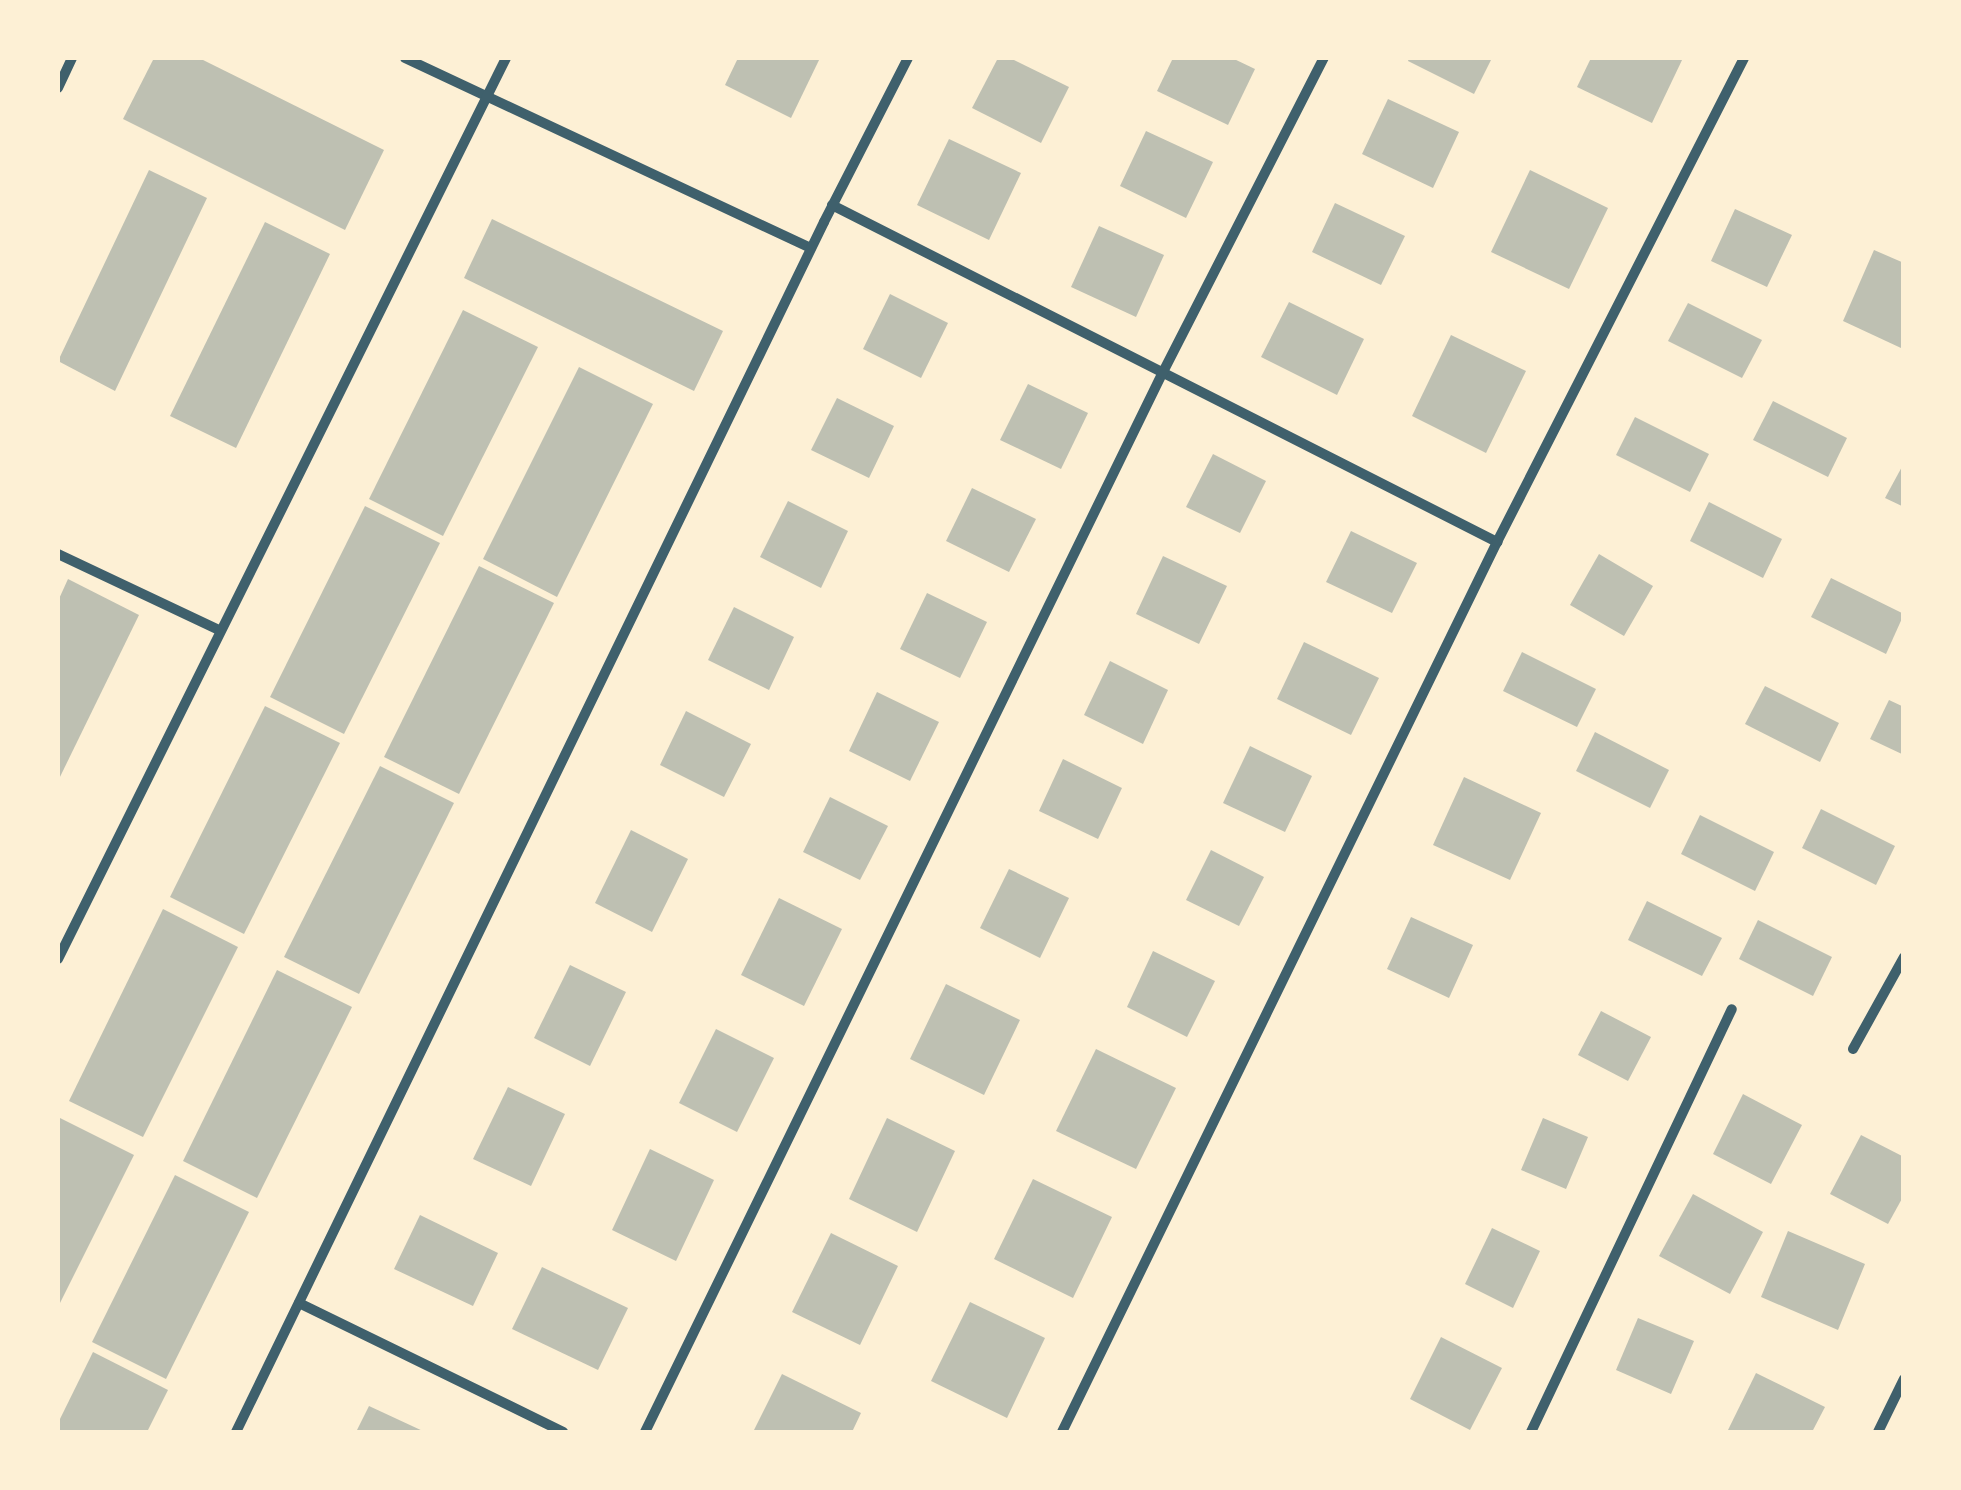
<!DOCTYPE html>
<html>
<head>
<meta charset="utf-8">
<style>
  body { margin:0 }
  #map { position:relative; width:1961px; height:1490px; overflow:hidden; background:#fdf0d5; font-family:Overpass,sans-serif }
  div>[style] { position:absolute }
  .building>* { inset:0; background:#bec0b2 }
  .minor>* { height:10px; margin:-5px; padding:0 5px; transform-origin:5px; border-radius:5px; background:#3f606c }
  span { translate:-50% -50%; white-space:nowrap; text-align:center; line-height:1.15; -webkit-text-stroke:8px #fdf0d5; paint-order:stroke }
  .frame { position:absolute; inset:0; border:60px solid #fdf0d5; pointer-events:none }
</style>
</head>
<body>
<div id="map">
  <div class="building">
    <i style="clip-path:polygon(154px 58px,199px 58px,384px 150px,345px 230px,123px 119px)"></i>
    <i style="clip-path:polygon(738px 58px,820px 58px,791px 118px,725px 85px)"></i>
    <i style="clip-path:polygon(998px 58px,1010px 58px,1069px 87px,1041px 143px,972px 108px)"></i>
    <i style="clip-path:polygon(1173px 58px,1232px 58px,1255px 69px,1228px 125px,1157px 91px)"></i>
    <i style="clip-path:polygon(1409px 58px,1492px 58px,1474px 94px,1408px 61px)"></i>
    <i style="clip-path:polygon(1591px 58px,1683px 58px,1652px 123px,1577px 87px)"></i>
    <i style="clip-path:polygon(1388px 99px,1459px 132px,1433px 188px,1362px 154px)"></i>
    <i style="clip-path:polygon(1146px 131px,1213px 162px,1186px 218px,1120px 186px)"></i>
    <i style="clip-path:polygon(949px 139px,1021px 173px,989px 240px,917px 205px)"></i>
    <i style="clip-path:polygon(149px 170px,207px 198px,115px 391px,58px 361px)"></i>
    <i style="clip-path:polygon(1530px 170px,1608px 208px,1569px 289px,1491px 252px)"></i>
    <i style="clip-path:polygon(1335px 203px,1405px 236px,1381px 285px,1312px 252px)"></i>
    <i style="clip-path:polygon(1735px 209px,1792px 235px,1767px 287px,1711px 261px)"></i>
    <i style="clip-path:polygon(492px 219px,723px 331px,694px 391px,464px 278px)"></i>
    <i style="clip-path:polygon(265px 222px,330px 254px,236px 448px,170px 416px)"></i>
    <i style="clip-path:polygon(1099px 226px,1164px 255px,1136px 317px,1071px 287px)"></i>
    <i style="clip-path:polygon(1874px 250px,1904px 263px,1901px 348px,1843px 321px)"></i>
    <i style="clip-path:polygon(890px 294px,948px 323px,921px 378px,863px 349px)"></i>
    <i style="clip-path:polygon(1289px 302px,1364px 339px,1337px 395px,1261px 357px)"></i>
    <i style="clip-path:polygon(1688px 303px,1762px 340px,1742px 378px,1668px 341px)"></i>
    <i style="clip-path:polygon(463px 310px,538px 347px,443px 536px,369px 499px)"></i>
    <i style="clip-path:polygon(1451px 335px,1526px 371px,1486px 453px,1412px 416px)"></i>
    <i style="clip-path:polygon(579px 367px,653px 404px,557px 597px,483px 559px)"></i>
    <i style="clip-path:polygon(1028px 384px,1088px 413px,1061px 469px,1000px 440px)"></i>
    <i style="clip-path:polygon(837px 398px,894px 426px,869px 478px,811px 450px)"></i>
    <i style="clip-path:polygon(1773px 401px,1847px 438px,1828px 477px,1753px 440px)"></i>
    <i style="clip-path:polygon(1635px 417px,1709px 454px,1690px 492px,1616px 455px)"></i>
    <i style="clip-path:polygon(1213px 454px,1266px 481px,1240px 533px,1186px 507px)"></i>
    <i style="clip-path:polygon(1904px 463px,1904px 507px,1885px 498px)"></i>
    <i style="clip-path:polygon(972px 488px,1036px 519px,1009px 572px,946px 541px)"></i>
    <i style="clip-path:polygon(788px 501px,848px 531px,821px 588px,760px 557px)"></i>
    <i style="clip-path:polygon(1709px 502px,1782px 539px,1763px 578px,1690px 541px)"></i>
    <i style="clip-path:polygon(365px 506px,440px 543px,344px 734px,270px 697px)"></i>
    <i style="clip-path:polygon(1351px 531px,1417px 563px,1392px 613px,1326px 582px)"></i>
    <i style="clip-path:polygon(1599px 554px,1653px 586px,1624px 636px,1570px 605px)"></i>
    <i style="clip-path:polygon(1163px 556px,1227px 586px,1199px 644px,1136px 614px)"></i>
    <i style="clip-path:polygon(479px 566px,554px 603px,459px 794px,384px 757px)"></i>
    <i style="clip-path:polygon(1831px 578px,1904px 614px,1886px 654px,1811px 617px)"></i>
    <i style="clip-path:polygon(68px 579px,139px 615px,58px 781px,58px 601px)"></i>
    <i style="clip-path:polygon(927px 593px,987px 622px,960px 678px,900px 649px)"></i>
    <i style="clip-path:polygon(734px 607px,794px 637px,769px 690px,708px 660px)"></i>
    <i style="clip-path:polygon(1304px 642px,1379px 678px,1351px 735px,1277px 699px)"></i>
    <i style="clip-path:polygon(1522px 652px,1596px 689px,1577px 727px,1503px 691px)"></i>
    <i style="clip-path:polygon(1110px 661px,1168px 690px,1143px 744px,1084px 715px)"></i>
    <i style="clip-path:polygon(1765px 686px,1839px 723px,1820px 762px,1745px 724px)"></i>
    <i style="clip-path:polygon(877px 692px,939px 722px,910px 781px,849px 751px)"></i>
    <i style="clip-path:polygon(1889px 700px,1904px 707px,1904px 755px,1870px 739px)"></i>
    <i style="clip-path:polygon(265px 706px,340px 743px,244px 934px,170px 897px)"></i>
    <i style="clip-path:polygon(686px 711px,751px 744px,724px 797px,660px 765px)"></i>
    <i style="clip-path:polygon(1595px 732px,1669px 770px,1650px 808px,1576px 771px)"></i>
    <i style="clip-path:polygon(1250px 746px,1312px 776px,1285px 832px,1223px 803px)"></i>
    <i style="clip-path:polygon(1063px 759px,1122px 788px,1098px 839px,1039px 811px)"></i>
    <i style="clip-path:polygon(380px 766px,454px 803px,359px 994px,284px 957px)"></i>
    <i style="clip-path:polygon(1464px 777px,1541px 813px,1510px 880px,1433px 845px)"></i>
    <i style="clip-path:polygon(830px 797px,888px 826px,860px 880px,803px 852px)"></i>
    <i style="clip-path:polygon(1821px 809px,1895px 846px,1876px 885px,1802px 848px)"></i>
    <i style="clip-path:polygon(1700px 815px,1774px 852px,1755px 891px,1681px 854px)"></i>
    <i style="clip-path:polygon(631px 830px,688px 859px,652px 932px,595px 903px)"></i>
    <i style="clip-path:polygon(1211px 850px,1264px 877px,1239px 926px,1186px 900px)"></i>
    <i style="clip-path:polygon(1009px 869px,1069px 898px,1040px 958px,980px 928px)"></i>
    <i style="clip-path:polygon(779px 898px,842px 929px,804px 1006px,741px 975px)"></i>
    <i style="clip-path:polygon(1647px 901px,1722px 938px,1702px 976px,1628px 940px)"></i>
    <i style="clip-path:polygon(163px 909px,238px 947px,143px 1137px,69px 1101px)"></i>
    <i style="clip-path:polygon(1411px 917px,1473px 945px,1449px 998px,1387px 969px)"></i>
    <i style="clip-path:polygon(1758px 920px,1832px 957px,1813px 996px,1739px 959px)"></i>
    <i style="clip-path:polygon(1153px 951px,1215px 981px,1187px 1037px,1127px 1007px)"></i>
    <i style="clip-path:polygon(570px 965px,626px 992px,590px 1066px,534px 1038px)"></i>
    <i style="clip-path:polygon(277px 970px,352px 1007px,257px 1198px,183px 1161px)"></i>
    <i style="clip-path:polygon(946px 984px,1020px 1020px,984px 1095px,910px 1059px)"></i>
    <i style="clip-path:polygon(1601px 1011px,1651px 1037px,1628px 1081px,1578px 1055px)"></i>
    <i style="clip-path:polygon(716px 1029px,774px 1058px,737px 1132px,679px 1103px)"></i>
    <i style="clip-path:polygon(1096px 1049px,1176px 1088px,1136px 1169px,1056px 1131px)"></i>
    <i style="clip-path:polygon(508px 1087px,565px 1114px,531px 1186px,473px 1159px)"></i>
    <i style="clip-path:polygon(1743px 1094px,1802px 1125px,1771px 1184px,1713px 1154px)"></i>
    <i style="clip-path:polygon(60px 1118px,134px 1155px,58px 1307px,58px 1122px)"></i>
    <i style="clip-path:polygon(887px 1118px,955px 1151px,917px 1232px,849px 1199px)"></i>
    <i style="clip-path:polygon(1543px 1118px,1588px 1137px,1566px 1189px,1521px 1170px)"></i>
    <i style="clip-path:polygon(1861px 1135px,1904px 1157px,1904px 1195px,1888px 1224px,1830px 1194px)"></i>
    <i style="clip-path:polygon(650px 1149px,714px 1180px,676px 1261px,612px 1230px)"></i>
    <i style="clip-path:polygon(175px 1175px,249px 1212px,166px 1379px,92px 1342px)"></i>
    <i style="clip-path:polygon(1033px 1179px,1112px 1217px,1073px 1298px,994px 1259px)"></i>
    <i style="clip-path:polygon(1693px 1194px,1763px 1232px,1730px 1294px,1659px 1256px)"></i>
    <i style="clip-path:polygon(420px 1215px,498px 1253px,473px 1306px,394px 1269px)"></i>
    <i style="clip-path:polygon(1492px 1228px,1540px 1251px,1513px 1308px,1465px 1284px)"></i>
    <i style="clip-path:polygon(1788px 1231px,1865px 1264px,1838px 1330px,1761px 1297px)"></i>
    <i style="clip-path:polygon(831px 1233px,898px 1266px,860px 1345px,792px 1312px)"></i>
    <i style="clip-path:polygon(542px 1267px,628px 1308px,598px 1370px,512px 1329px)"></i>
    <i style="clip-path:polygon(970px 1302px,1045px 1338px,1007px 1418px,931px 1381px)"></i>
    <i style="clip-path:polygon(1638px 1318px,1694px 1341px,1671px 1394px,1616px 1370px)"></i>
    <i style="clip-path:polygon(1441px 1337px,1502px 1368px,1470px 1430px,1410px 1399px)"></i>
    <i style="clip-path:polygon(93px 1352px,168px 1390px,147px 1432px,58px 1432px,58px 1423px)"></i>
    <i style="clip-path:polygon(1756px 1373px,1825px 1407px,1812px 1432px,1728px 1430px)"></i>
    <i style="clip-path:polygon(782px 1374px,861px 1413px,852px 1432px,753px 1432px)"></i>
    <i style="clip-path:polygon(369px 1406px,425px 1432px,356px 1432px)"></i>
  </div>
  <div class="minor">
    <i style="left:405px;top:58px;width:448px;rotate:25.1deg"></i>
    <i style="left:58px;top:88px;width:33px;rotate:-65deg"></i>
    <i style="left:832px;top:205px;width:746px;rotate:26.87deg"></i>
    <i style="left:58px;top:554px;width:178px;rotate:25.3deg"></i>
    <i style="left:58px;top:959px;width:1006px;rotate:-63.56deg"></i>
    <i style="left:1853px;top:1049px;width:105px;rotate:-61deg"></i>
    <i style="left:299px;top:1303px;width:294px;rotate:26deg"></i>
    <i style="left:236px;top:1432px;width:1345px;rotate:-64.08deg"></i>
    <i style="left:824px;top:222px;width:184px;rotate:-62.9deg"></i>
    <i style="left:645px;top:1432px;width:1178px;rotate:-63.96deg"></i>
    <i style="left:1162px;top:374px;width:355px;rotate:-62.9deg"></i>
    <i style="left:1062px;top:1432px;width:991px;rotate:-63.95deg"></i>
    <i style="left:1497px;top:542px;width:543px;rotate:-62.96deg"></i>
    <i style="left:1531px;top:1432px;width:468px;rotate:-64.6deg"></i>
    <i style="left:1878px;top:1432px;width:59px;rotate:-63.9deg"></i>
  </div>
  <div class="frame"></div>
</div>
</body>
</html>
